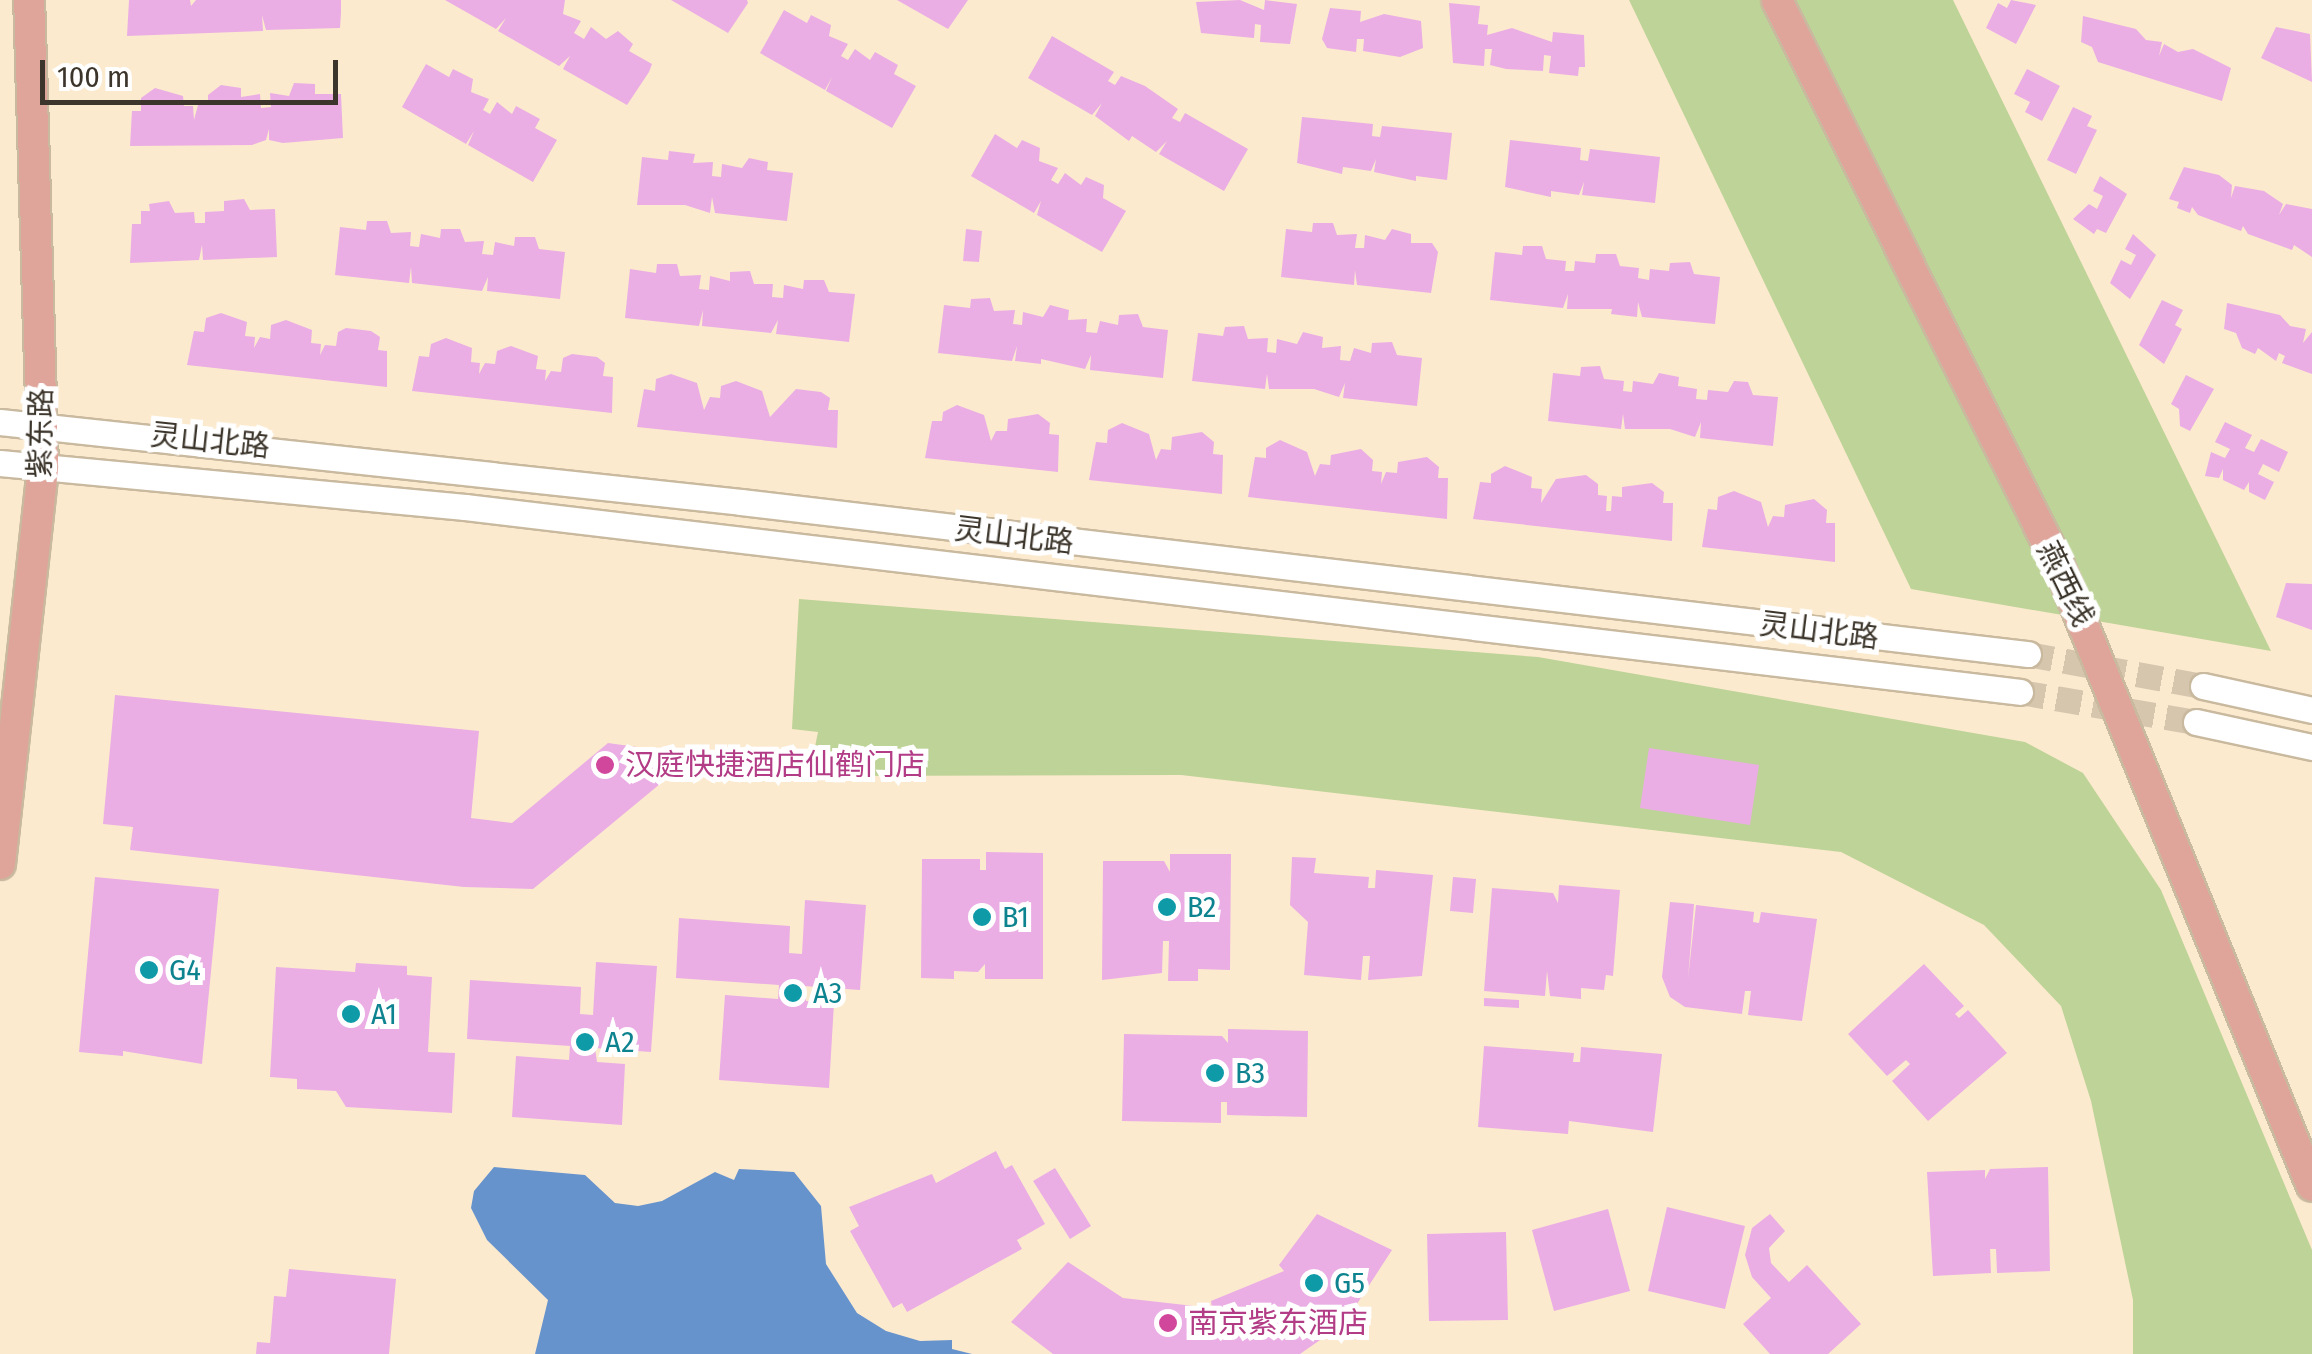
<!DOCTYPE html>
<html>
<head>
<meta charset="utf-8">
<style>
  body { margin:0 }
  #map { position:relative; width:2312px; height:1354px; overflow:hidden; background:#fceacf; font-family:"Fira Sans Condensed","Noto Sans SC",sans-serif }
  div>[style] { position:absolute }
  .green>* { inset:0; background:#bed397 }
  .water>* { inset:0; background:#6793cd }
  .building>* { inset:0; background:#eaaee4 }
  .minor-tunnel>* { height:25px; margin-top:-12.5px; transform-origin:0; background:repeating-linear-gradient(90deg,#d6c6ae 0 25px,transparent 0 37px) }
  .roads { filter:drop-shadow(2px 0 #c9b99e) drop-shadow(-2px 0 #c9b99e) drop-shadow(0 2px #c9b99e) drop-shadow(0 -2px #c9b99e) }
  .minor>* { height:25px; margin:-12.5px; padding:0 12.5px; transform-origin:12.5px; border-radius:12.5px; background:#fff }
  .major>* { height:30px; margin:-15px; padding:0 15px; transform-origin:15px; border-radius:15px; background:#dfa49a }
  .dots>* { width:28px; height:28px; translate:-50% -50%; box-sizing:border-box; border:5px solid #fff; border-radius:50% }
  span { translate:-50% -50%; white-space:nowrap; text-align:center; line-height:1.15; -webkit-text-stroke:10px #fff; paint-order:stroke }
  .street-label { font-size:30px; color:#3c352b }
  .hotel-label { font-size:30px; color:#b23c85 }
  .left { translate:0 -50%; text-align:left }
  .culture-label { font-size:30px; color:#0d838f }
  .scale { position:absolute; left:40px; top:60px; width:298px; height:45px; box-sizing:border-box; border:5px solid #3c352b; border-top:0; padding-left:12px; font-size:30px; line-height:35px; white-space:nowrap; color:#3c352b; -webkit-text-stroke:8px #fff; paint-order:stroke }
</style>
</head>
<body>
<div id="map">
  <div class="green">
    <i style="clip-path:polygon(1629px 0,1953px 0,2271px 651px,1911px 589px)"></i>
    <i style="clip-path:polygon(799px 599px,1538px 657px,2025px 742px,2083px 773px,2161px 890px,2312px 1250px,2312px 1354px,2133px 1354px,2133px 1300px,2091px 1101px,2061px 1006px,1984px 925px,1841px 852px,1181px 775px,809px 776px,818px 732px,792px 729px)"></i>
  </div>
  <div class="water">
    <i style="clip-path:polygon(494px 1167px,585px 1175px,615px 1203px,638px 1206px,662px 1201px,715px 1172px,734px 1180px,739px 1169px,794px 1172px,821px 1206px,826px 1264px,857px 1313px,886px 1331px,920px 1341px,952px 1340px,952px 1349px,972px 1354px,535px 1354px,548px 1300px,487px 1240px,471px 1208px,474px 1191px)"></i>
  </div>
  <div class="building">
    <i style="clip-path:polygon(129px 0,190px 0,191px 6px,196px 0,341px 0,341px 13px,340px 28px,266px 30px,262px 15px,263px 31px,127px 36px)"></i>
    <i style="clip-path:polygon(445px 0,565px 0,563px 14px,581px 21px,574px 33px,584px 39px,591px 27px,606px 39px,618px 31px,633px 44px,629px 51px,652px 64px,649px 72px,627px 105px,563px 69px,570px 56px,559px 66px,498px 31px,506px 18px,496px 29px)"></i>
    <i style="clip-path:polygon(671px 0,747px 0,748px 3px,728px 33px)"></i>
    <i style="clip-path:polygon(897px 0,968px 0,948px 29px)"></i>
    <i style="clip-path:polygon(1240px 0,1264px 10px,1265px 0,1297px 4px,1290px 44px,1260px 42px,1261px 25px,1255px 24px,1254px 38px,1201px 33px,1196px 2px)"></i>
    <i style="clip-path:polygon(2011px 0,2036px 5px,2016px 44px,1986px 28px,1998px 3px,2007px 8px)"></i>
    <i style="clip-path:polygon(1449px 3px,1480px 6px,1478px 24px,1488px 25px,1487px 35px,1512px 28px,1552px 42px,1553px 32px,1584px 35px,1585px 67px,1579px 67px,1578px 76px,1549px 73px,1551px 56px,1544px 55px,1543px 71px,1506px 69px,1490px 65px,1492px 49px,1485px 49px,1484px 66px,1453px 63px)"></i>
    <i style="clip-path:polygon(1330px 8px,1361px 11px,1360px 22px,1384px 14px,1421px 21px,1423px 48px,1400px 57px,1363px 51px,1364px 39px,1357px 39px,1356px 52px,1327px 48px,1322px 39px)"></i>
    <i style="clip-path:polygon(784px 10px,807px 23px,811px 15px,831px 25px,829px 36px,848px 44px,841px 56px,848px 60px,855px 49px,870px 60px,875px 52px,898px 65px,894px 74px,916px 86px,892px 128px,826px 91px,832px 77px,825px 90px,760px 53px)"></i>
    <i style="clip-path:polygon(2083px 16px,2136px 29px,2146px 40px,2162px 42px,2159px 56px,2164px 44px,2178px 52px,2193px 49px,2231px 68px,2222px 101px,2098px 62px,2092px 47px,2081px 42px)"></i>
    <i style="clip-path:polygon(2276px 27px,2310px 34px,2312px 82px,2261px 58px)"></i>
    <i style="clip-path:polygon(1052px 36px,1114px 72px,1108px 81px,1115px 85px,1121px 76px,1145px 86px,1178px 109px,1172px 118px,1180px 122px,1185px 113px,1248px 149px,1224px 191px,1159px 154px,1167px 141px,1156px 152px,1132px 136px,1129px 141px,1095px 116px,1102px 103px,1092px 115px,1028px 78px)"></i>
    <i style="clip-path:polygon(426px 64px,449px 77px,453px 69px,473px 79px,471px 92px,489px 99px,483px 110px,490px 114px,497px 102px,512px 114px,516px 106px,540px 119px,535px 128px,557px 140px,533px 182px,468px 145px,474px 131px,466px 144px,402px 107px)"></i>
    <i style="clip-path:polygon(2027px 69px,2060px 86px,2042px 121px,2025px 112px,2030px 102px,2014px 94px)"></i>
    <i style="clip-path:polygon(294px 83px,315px 84px,315px 94px,341px 94px,343px 138px,283px 143px,269px 140px,269px 129px,266px 140px,252px 145px,130px 146px,132px 111px,141px 111px,141px 98px,155px 88px,183px 96px,184px 106px,193px 106px,194px 120px,198px 105px,208px 105px,208px 95px,221px 85px,241px 88px,241px 97px,260px 94px,261px 108px,271px 107px,270px 93px,289px 96px)"></i>
    <i style="clip-path:polygon(2073px 107px,2092px 116px,2087px 126px,2097px 130px,2076px 174px,2047px 160px)"></i>
    <i style="clip-path:polygon(1302px 117px,1373px 124px,1372px 136px,1380px 137px,1382px 126px,1452px 133px,1447px 180px,1416px 176px,1416px 181px,1374px 172px,1376px 159px,1371px 171px,1343px 167px,1342px 174px,1297px 163px)"></i>
    <i style="clip-path:polygon(995px 134px,1017px 148px,1022px 140px,1040px 148px,1039px 161px,1058px 168px,1051px 180px,1058px 184px,1065px 173px,1081px 185px,1086px 177px,1104px 185px,1103px 198px,1126px 211px,1102px 252px,1037px 215px,1041px 201px,1034px 213px,971px 176px)"></i>
    <i style="clip-path:polygon(1510px 140px,1581px 148px,1580px 160px,1588px 161px,1590px 149px,1660px 157px,1655px 203px,1582px 195px,1584px 182px,1579px 195px,1551px 191px,1551px 197px,1505px 187px)"></i>
    <i style="clip-path:polygon(669px 151px,695px 154px,693px 163px,713px 162px,712px 176px,721px 177px,722px 164px,742px 168px,749px 158px,768px 162px,767px 170px,793px 173px,787px 221px,715px 213px,712px 197px,710px 213px,685px 205px,637px 205px,642px 157px,668px 160px)"></i>
    <i style="clip-path:polygon(2184px 167px,2219px 175px,2232px 185px,2231px 198px,2235px 186px,2264px 191px,2283px 204px,2279px 215px,2286px 204px,2312px 209px,2312px 257px,2294px 245px,2292px 250px,2248px 234px,2243px 226px,2241px 231px,2198px 215px,2192px 207px,2190px 213px,2177px 208px,2179px 202px,2169px 199px)"></i>
    <i style="clip-path:polygon(2100px 176px,2127px 194px,2106px 233px,2097px 229px,2094px 234px,2073px 219px,2089px 204px,2097px 209px,2103px 196px,2093px 191px)"></i>
    <i style="clip-path:polygon(244px 199px,250px 210px,275px 209px,277px 257px,203px 260px,202px 245px,199px 260px,130px 263px,132px 224px,141px 224px,141px 211px,150px 211px,149px 204px,169px 201px,175px 213px,194px 212px,195px 223px,205px 223px,205px 212px,224px 211px,224px 201px)"></i>
    <i style="clip-path:polygon(367px 221px,387px 221px,391px 233px,411px 232px,410px 246px,419px 247px,421px 234px,440px 238px,441px 229px,460px 229px,465px 242px,484px 241px,482px 254px,493px 255px,495px 242px,514px 246px,515px 237px,535px 237px,539px 249px,565px 252px,560px 299px,487px 291px,488px 277px,482px 291px,412px 283px,411px 267px,409px 283px,335px 275px,340px 227px,366px 230px)"></i>
    <i style="clip-path:polygon(1313px 223px,1333px 223px,1337px 235px,1357px 234px,1355px 248px,1364px 248px,1365px 235px,1385px 240px,1392px 229px,1411px 234px,1411px 243px,1432px 243px,1438px 252px,1431px 293px,1357px 285px,1355px 270px,1354px 285px,1281px 277px,1286px 229px,1312px 232px)"></i>
    <i style="clip-path:polygon(966px 229px,982px 231px,979px 262px,963px 261px)"></i>
    <i style="clip-path:polygon(2133px 234px,2156px 255px,2130px 299px,2110px 283px,2121px 260px,2131px 265px,2136px 255px,2125px 249px)"></i>
    <i style="clip-path:polygon(1523px 246px,1542px 246px,1546px 259px,1566px 261px,1565px 271px,1574px 271px,1575px 261px,1595px 263px,1596px 254px,1616px 254px,1620px 266px,1639px 268px,1638px 278px,1649px 280px,1650px 269px,1669px 271px,1670px 263px,1690px 262px,1694px 274px,1720px 277px,1715px 324px,1642px 317px,1638px 302px,1637px 317px,1611px 314px,1612px 309px,1567px 309px,1568px 294px,1563px 308px,1490px 300px,1495px 252px,1522px 255px)"></i>
    <i style="clip-path:polygon(657px 264px,677px 264px,680px 276px,701px 275px,699px 289px,709px 290px,710px 276px,730px 281px,730px 272px,750px 271px,754px 284px,773px 284px,772px 297px,783px 298px,784px 285px,803px 289px,804px 280px,824px 280px,829px 292px,855px 294px,849px 342px,776px 334px,778px 320px,771px 333px,702px 326px,703px 310px,699px 326px,625px 318px,630px 269px,656px 273px)"></i>
    <i style="clip-path:polygon(990px 298px,994px 311px,1015px 310px,1013px 324px,1022px 325px,1023px 312px,1043px 317px,1050px 305px,1069px 310px,1068px 320px,1087px 319px,1086px 332px,1097px 333px,1100px 321px,1118px 325px,1119px 315px,1138px 314px,1143px 327px,1168px 330px,1163px 378px,1090px 370px,1091px 355px,1085px 369px,1041px 359px,1041px 364px,1015px 361px,1017px 346px,1012px 361px,938px 353px,944px 305px,970px 308px,971px 299px)"></i>
    <i style="clip-path:polygon(2162px 300px,2183px 310px,2175px 325px,2182px 329px,2164px 364px,2139px 345px)"></i>
    <i style="clip-path:polygon(2227px 303px,2280px 315px,2290px 326px,2306px 329px,2303px 343px,2312px 332px,2312px 374px,2282px 363px,2285px 356px,2279px 353px,2276px 361px,2258px 348px,2255px 354px,2242px 348px,2236px 333px,2224px 329px)"></i>
    <i style="clip-path:polygon(221px 313px,247px 322px,245px 336px,255px 337px,254px 348px,260px 337px,270px 339px,271px 325px,286px 320px,312px 330px,311px 343px,321px 344px,320px 355px,325px 345px,336px 346px,338px 332px,346px 328px,371px 331px,380px 337px,378px 350px,387px 351px,387px 387px,187px 365px,194px 331px,204px 332px,206px 318px)"></i>
    <i style="clip-path:polygon(1244px 326px,1248px 339px,1268px 338px,1267px 352px,1276px 353px,1277px 339px,1297px 344px,1303px 332px,1323px 337px,1322px 348px,1341px 346px,1340px 360px,1350px 361px,1354px 348px,1371px 353px,1372px 343px,1392px 342px,1397px 355px,1422px 358px,1417px 406px,1343px 398px,1345px 383px,1339px 397px,1314px 389px,1269px 389px,1267px 374px,1265px 389px,1192px 381px,1198px 333px,1223px 336px,1225px 327px)"></i>
    <i style="clip-path:polygon(446px 338px,472px 348px,471px 362px,480px 363px,479px 374px,485px 363px,495px 364px,497px 351px,511px 346px,538px 356px,536px 369px,546px 370px,545px 381px,551px 371px,561px 372px,563px 358px,572px 354px,597px 357px,605px 363px,603px 376px,613px 377px,612px 413px,412px 391px,419px 356px,429px 357px,431px 344px)"></i>
    <i style="clip-path:polygon(1600px 366px,1604px 379px,1624px 381px,1623px 391px,1632px 392px,1633px 381px,1653px 384px,1659px 373px,1679px 377px,1678px 386px,1697px 389px,1696px 399px,1707px 400px,1708px 390px,1728px 392px,1734px 381px,1748px 382px,1753px 395px,1778px 397px,1773px 446px,1700px 438px,1701px 422px,1695px 437px,1670px 429px,1625px 429px,1623px 414px,1621px 429px,1548px 421px,1553px 373px,1580px 376px,1581px 367px)"></i>
    <i style="clip-path:polygon(671px 374px,697px 383px,704px 410px,710px 397px,720px 398px,721px 386px,736px 381px,762px 391px,770px 417px,796px 389px,821px 392px,830px 398px,828px 410px,838px 410px,837px 448px,637px 427px,644px 389px,655px 391px,656px 379px)"></i>
    <i style="clip-path:polygon(2186px 375px,2214px 389px,2190px 431px,2180px 426px,2179px 409px,2171px 404px)"></i>
    <i style="clip-path:polygon(957px 405px,984px 415px,991px 441px,996px 431px,1007px 431px,1008px 419px,1038px 414px,1050px 423px,1049px 434px,1059px 435px,1058px 472px,925px 458px,932px 421px,942px 421px,943px 412px)"></i>
    <i style="clip-path:polygon(2225px 422px,2252px 435px,2245px 448px,2254px 452px,2261px 439px,2288px 452px,2279px 472px,2263px 464px,2258px 474px,2274px 482px,2265px 500px,2249px 492px,2249px 482px,2244px 490px,2223px 480px,2223px 469px,2219px 478px,2205px 476px,2211px 452px,2225px 458px,2230px 449px,2215px 442px)"></i>
    <i style="clip-path:polygon(1122px 423px,1149px 434px,1156px 460px,1161px 449px,1171px 450px,1172px 437px,1202px 432px,1214px 442px,1213px 454px,1223px 455px,1222px 494px,1089px 480px,1096px 442px,1107px 443px,1108px 430px)"></i>
    <i style="clip-path:polygon(1280px 440px,1307px 452px,1315px 476px,1320px 464px,1330px 465px,1331px 455px,1361px 449px,1373px 460px,1372px 471px,1382px 472px,1381px 484px,1386px 472px,1397px 473px,1398px 462px,1427px 457px,1439px 467px,1438px 478px,1448px 478px,1447px 519px,1248px 497px,1255px 457px,1266px 458px,1266px 448px)"></i>
    <i style="clip-path:polygon(1505px 466px,1532px 477px,1531px 488px,1542px 489px,1541px 503px,1556px 479px,1586px 475px,1598px 484px,1598px 495px,1607px 496px,1606px 511px,1611px 511px,1612px 496px,1622px 497px,1622px 487px,1652px 483px,1664px 492px,1663px 503px,1673px 503px,1672px 541px,1473px 519px,1480px 482px,1491px 483px,1491px 474px)"></i>
    <i style="clip-path:polygon(1734px 491px,1761px 502px,1768px 527px,1773px 516px,1784px 517px,1785px 505px,1814px 499px,1827px 510px,1826px 523px,1835px 523px,1835px 562px,1702px 547px,1708px 509px,1717px 510px,1718px 497px)"></i>
    <i style="clip-path:polygon(2286px 583px,2312px 584px,2312px 630px,2276px 617px)"></i>
    <i style="clip-path:polygon(115px 695px,479px 731px,471px 818px,512px 823px,608px 743px,695px 755px,533px 889px,464px 887px,130px 850px,133px 827px,103px 824px)"></i>
    <i style="clip-path:polygon(1649px 748px,1759px 765px,1750px 825px,1640px 808px)"></i>
    <i style="clip-path:polygon(986px 852px,1043px 853px,1043px 979px,985px 979px,985px 964px,978px 972px,954px 971px,954px 979px,921px 978px,922px 859px,980px 859px,980px 870px,986px 870px)"></i>
    <i style="clip-path:polygon(1170px 854px,1231px 854px,1230px 970px,1198px 969px,1198px 981px,1168px 981px,1169px 941px,1163px 941px,1162px 973px,1102px 980px,1103px 861px,1164px 861px,1170px 872px)"></i>
    <i style="clip-path:polygon(1292px 857px,1316px 858px,1314px 873px,1369px 877px,1368px 888px,1375px 888px,1376px 870px,1433px 875px,1422px 976px,1368px 980px,1370px 956px,1363px 956px,1361px 980px,1304px 975px,1308px 922px,1290px 905px)"></i>
    <i style="clip-path:polygon(95px 877px,219px 889px,202px 1064px,123px 1051px,123px 1056px,79px 1052px)"></i>
    <i style="clip-path:polygon(1453px 877px,1476px 879px,1473px 913px,1450px 911px)"></i>
    <i style="clip-path:polygon(1559px 885px,1620px 890px,1613px 976px,1606px 975px,1604px 990px,1581px 988px,1581px 999px,1550px 996px,1547px 971px,1545px 996px,1484px 991px,1492px 888px,1553px 893px,1558px 903px)"></i>
    <i style="clip-path:polygon(805px 900px,866px 905px,860px 990px,804px 986px,806px 1001px,834px 1003px,829px 1088px,719px 1080px,725px 995px,778px 999px,779px 985px,676px 978px,679px 918px,790px 926px,789px 953px,802px 954px)"></i>
    <i style="clip-path:polygon(1670px 902px,1694px 904px,1688px 979px,1696px 905px,1754px 912px,1753px 922px,1759px 923px,1761px 912px,1817px 919px,1802px 1021px,1748px 1015px,1751px 991px,1745px 991px,1742px 1014px,1685px 1007px,1670px 997px,1662px 977px)"></i>
    <i style="clip-path:polygon(596px 962px,657px 966px,651px 1052px,595px 1048px,597px 1062px,625px 1064px,622px 1125px,512px 1117px,516px 1056px,569px 1060px,570px 1046px,467px 1039px,470px 980px,581px 987px,580px 1014px,593px 1015px)"></i>
    <i style="clip-path:polygon(356px 963px,407px 966px,407px 975px,432px 977px,428px 1052px,455px 1053px,452px 1113px,346px 1107px,336px 1091px,297px 1089px,297px 1079px,270px 1077px,276px 967px,355px 972px)"></i>
    <i style="clip-path:polygon(1924px 964px,1964px 1006px,1955px 1014px,1959px 1018px,1968px 1010px,2007px 1053px,1928px 1121px,1892px 1081px,1910px 1064px,1906px 1060px,1887px 1076px,1848px 1034px)"></i>
    <i style="clip-path:polygon(1484px 998px,1519px 1000px,1519px 1008px,1484px 1006px)"></i>
    <i style="clip-path:polygon(1228px 1029px,1308px 1031px,1307px 1117px,1227px 1115px,1227px 1102px,1221px 1102px,1221px 1123px,1122px 1121px,1124px 1034px,1222px 1036px,1228px 1043px)"></i>
    <i style="clip-path:polygon(1484px 1046px,1574px 1053px,1573px 1062px,1580px 1062px,1581px 1047px,1662px 1054px,1653px 1132px,1569px 1121px,1568px 1134px,1478px 1127px)"></i>
    <i style="clip-path:polygon(996px 1151px,1005px 1169px,1012px 1165px,1045px 1224px,1017px 1240px,1022px 1249px,907px 1312px,902px 1303px,893px 1308px,850px 1231px,859px 1226px,849px 1207px,932px 1174px,936px 1183px)"></i>
    <i style="clip-path:polygon(2048px 1167px,2050px 1271px,1997px 1273px,1996px 1249px,1990px 1249px,1991px 1273px,1933px 1276px,1927px 1172px,1985px 1170px,1985px 1179px,1990px 1169px)"></i>
    <i style="clip-path:polygon(1055px 1168px,1091px 1226px,1070px 1239px,1033px 1181px)"></i>
    <i style="clip-path:polygon(1667px 1207px,1745px 1226px,1725px 1309px,1648px 1291px)"></i>
    <i style="clip-path:polygon(1608px 1209px,1630px 1291px,1554px 1311px,1532px 1230px)"></i>
    <i style="clip-path:polygon(1317px 1214px,1392px 1250px,1353px 1310px,1335px 1328px,1330px 1322px,1315px 1334px,1320px 1340px,1300px 1354px,1053px 1354px,1011px 1322px,1068px 1262px,1123px 1298px,1212px 1308px,1211px 1301px,1284px 1271px,1279px 1265px)"></i>
    <i style="clip-path:polygon(1770px 1214px,1785px 1231px,1769px 1248px,1771px 1263px,1789px 1282px,1807px 1265px,1861px 1324px,1828px 1354px,1770px 1354px,1743px 1324px,1771px 1298px,1752px 1277px,1745px 1255px,1752px 1228px)"></i>
    <i style="clip-path:polygon(1506px 1232px,1508px 1320px,1429px 1321px,1427px 1234px)"></i>
    <i style="clip-path:polygon(289px 1269px,396px 1279px,389px 1354px,256px 1354px,257px 1342px,270px 1343px,274px 1296px,286px 1297px)"></i>
  </div>
  <div class="minor-tunnel">
    <i style="left:2028px;top:654px;width:178px;rotate:10.4deg"></i>
    <i style="left:2020px;top:692px;width:179px;rotate:9.7deg"></i>
  </div>
  <div class="roads">
    <div class="minor">
      <i style="left:0;top:422px;width:745px;rotate:6.16deg"></i>
      <i style="left:741px;top:502px;width:1296px;rotate:6.74deg"></i>
      <i style="left:0;top:463px;width:467px;rotate:5.4deg"></i>
      <i style="left:465px;top:507px;width:1566px;rotate:6.78deg"></i>
      <i style="left:2203px;top:686px;width:112px;rotate:12.4deg"></i>
      <i style="left:2196px;top:722px;width:119px;rotate:12.2deg"></i>
    </div>
    <div class="major">
      <i style="left:1777px;top:0;width:635px;rotate:63.52deg"></i>
      <i style="left:2060px;top:568px;width:667px;rotate:67.82deg"></i>
      <i style="left:0;top:864px;width:399px;rotate:-83.8deg"></i>
      <i style="left:43px;top:467px;width:467px;rotate:-91.7deg"></i>
    </div>
  </div>
  <div class="dots">
    <i style="left:605px;top:765px;background:#d1479c"></i>
    <i style="left:1167px;top:907px;background:#0f9aa8"></i>
    <i style="left:982px;top:917px;background:#0f9aa8"></i>
    <i style="left:149px;top:970px;background:#0f9aa8"></i>
    <i style="left:793px;top:993px;background:#0f9aa8"></i>
    <i style="left:351px;top:1014px;background:#0f9aa8"></i>
    <i style="left:585px;top:1042px;background:#0f9aa8"></i>
    <i style="left:1215px;top:1073px;background:#0f9aa8"></i>
    <i style="left:1314px;top:1283px;background:#0f9aa8"></i>
    <i style="left:1168px;top:1323px;background:#d1479c"></i>
  </div>
  <div class="street-label">
    <span style="left:41px;top:433px;rotate:-89deg">紫东路</span>
    <span style="left:210px;top:441px;rotate:6deg">灵山北路</span>
    <span style="left:1014px;top:536px;rotate:7deg">灵山北路</span>
    <span style="left:2065px;top:584px;rotate:64deg">燕西线</span>
    <span style="left:1819px;top:631px;rotate:7deg">灵山北路</span>
  </div>
  <div class="hotel-label">
    <span class="left" style="left:625px;top:765px">汉庭快捷酒店仙鹤门店</span>
    <span class="left" style="left:1188px;top:1323px">南京紫东酒店</span>
  </div>
  <div class="culture-label">
    <span class="left" style="left:1187px;top:907px">B2</span>
    <span class="left" style="left:1002px;top:917px">B1</span>
    <span class="left" style="left:169px;top:970px">G4</span>
    <span class="left" style="left:813px;top:993px">A3</span>
    <span class="left" style="left:371px;top:1014px">A1</span>
    <span class="left" style="left:605px;top:1042px">A2</span>
    <span class="left" style="left:1235px;top:1073px">B3</span>
    <span class="left" style="left:1334px;top:1283px">G5</span>
  </div>
  <div class="scale">100 m</div>
</div>
</body>
</html>
